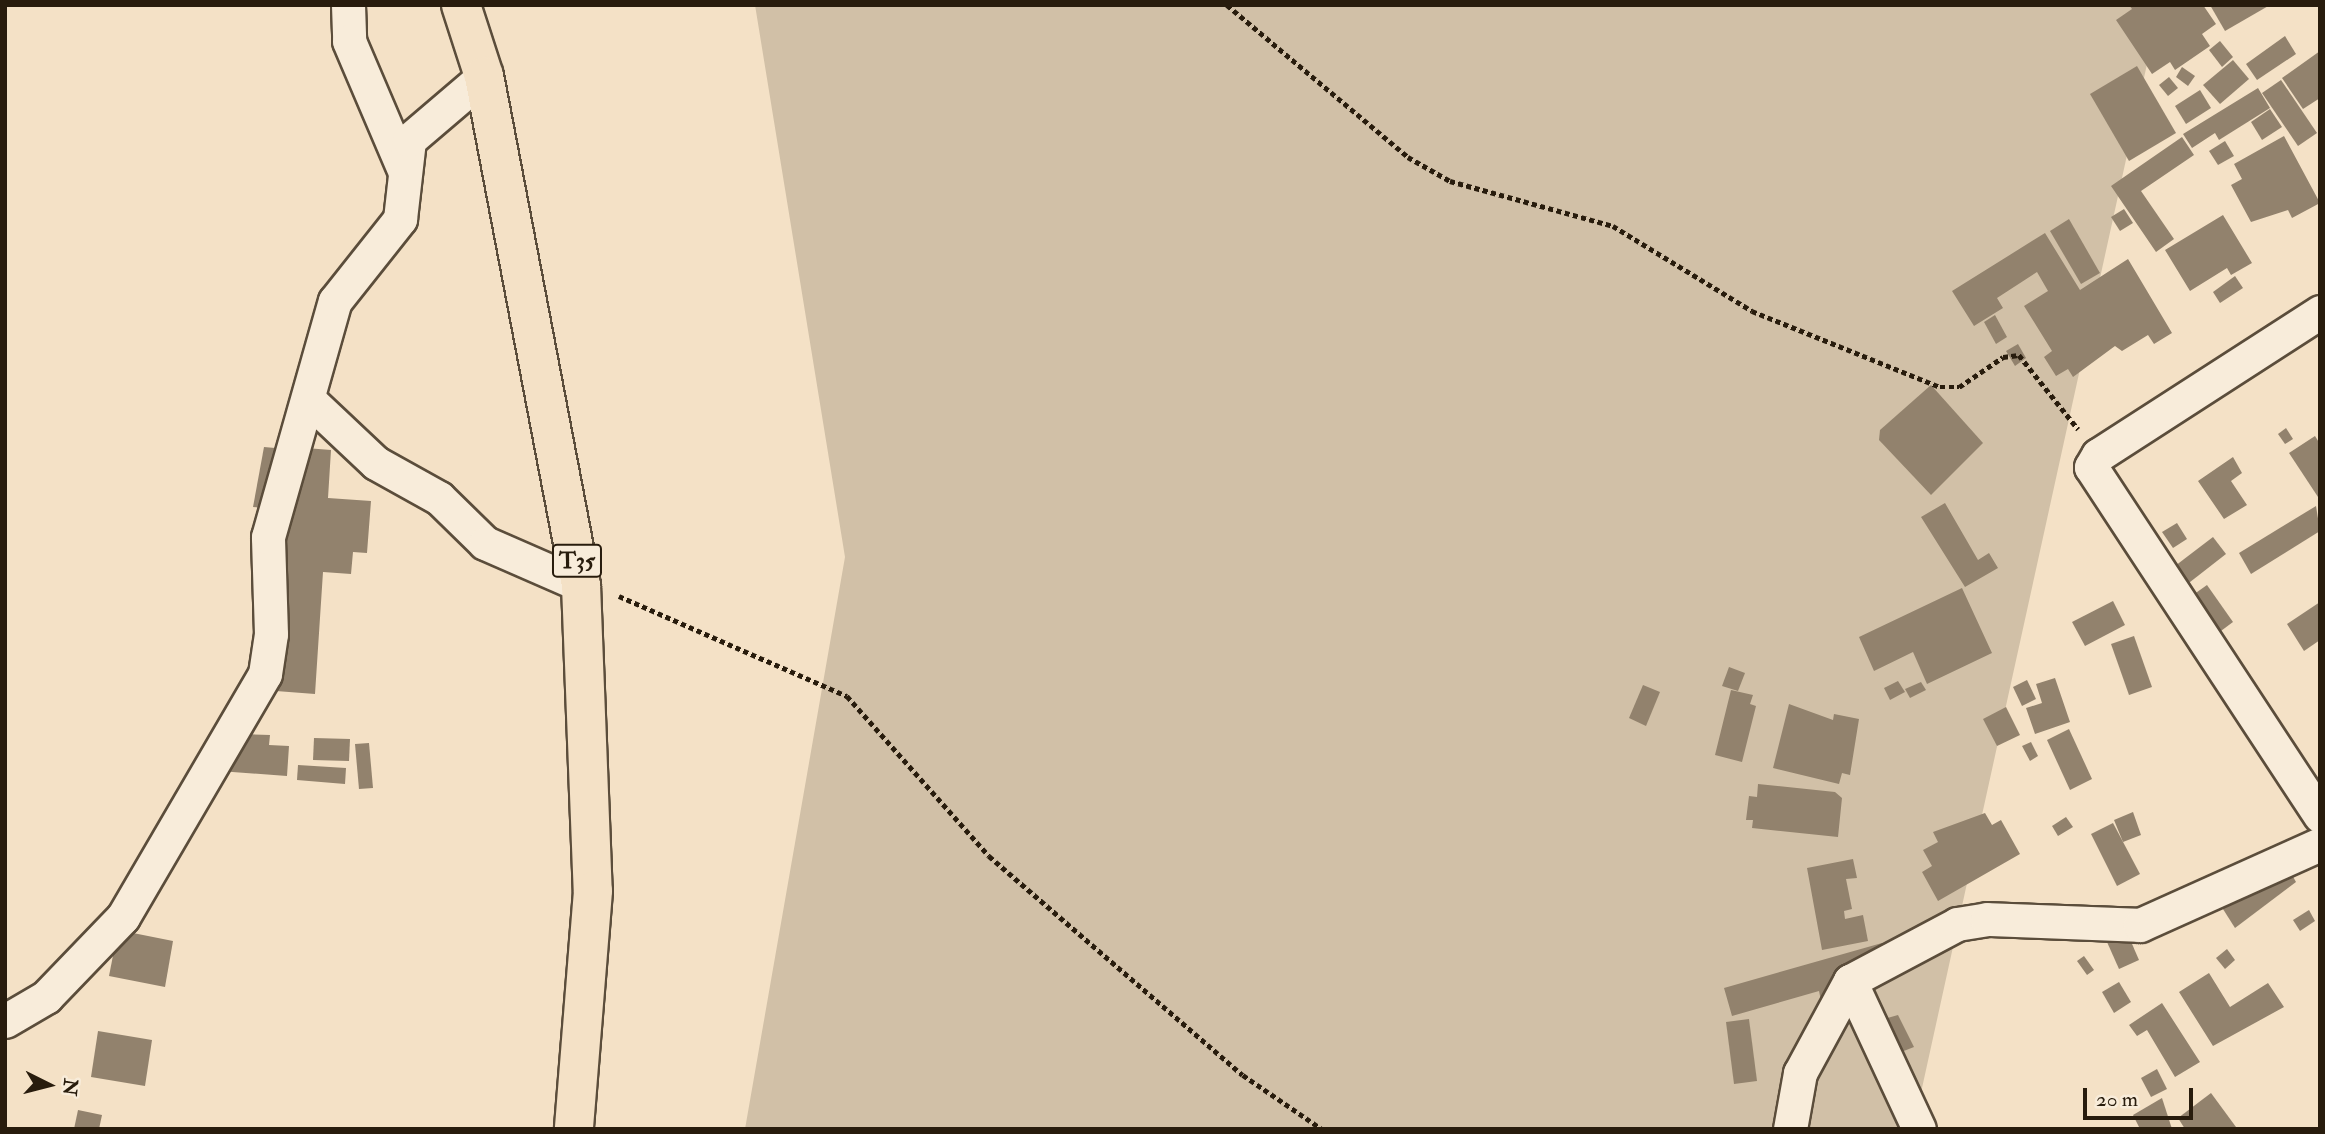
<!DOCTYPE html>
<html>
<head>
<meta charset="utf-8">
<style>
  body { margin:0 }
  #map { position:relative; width:2325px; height:1134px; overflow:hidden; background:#f4e1c6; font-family:"IM FELL Double Pica",serif }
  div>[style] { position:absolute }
  .green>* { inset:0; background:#d1c0a7 }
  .building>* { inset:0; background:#92826d }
  .path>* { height:4.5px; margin-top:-2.25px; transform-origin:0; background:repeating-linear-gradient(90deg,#281c0d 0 5px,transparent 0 8.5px) }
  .roads { filter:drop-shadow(2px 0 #5b4d3b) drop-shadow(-2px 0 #5b4d3b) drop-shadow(0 2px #5b4d3b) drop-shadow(0 -2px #5b4d3b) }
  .minor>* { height:33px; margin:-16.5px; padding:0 16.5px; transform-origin:16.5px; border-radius:16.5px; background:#f8ecda }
  .trunk>* { height:38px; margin:-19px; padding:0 19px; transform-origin:19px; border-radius:19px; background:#f4e1c6 }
  span { translate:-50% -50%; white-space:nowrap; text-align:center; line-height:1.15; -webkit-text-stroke:5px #f8ecda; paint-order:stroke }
  .shield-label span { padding:2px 5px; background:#f8ecda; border:2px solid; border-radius:5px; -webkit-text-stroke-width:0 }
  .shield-label { font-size:23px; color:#281c0d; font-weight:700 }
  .frame { position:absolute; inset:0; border:7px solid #281c0d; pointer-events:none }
  .north { position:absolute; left:14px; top:1050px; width:70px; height:70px; -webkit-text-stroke:5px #f8ecda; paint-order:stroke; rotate:96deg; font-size:19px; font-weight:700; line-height:28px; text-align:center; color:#281c0d }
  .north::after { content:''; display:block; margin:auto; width:24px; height:32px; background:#281c0d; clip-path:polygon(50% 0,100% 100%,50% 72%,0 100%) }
  .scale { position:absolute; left:2083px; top:1088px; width:110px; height:32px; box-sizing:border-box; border:4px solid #281c0d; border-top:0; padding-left:9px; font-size:21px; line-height:24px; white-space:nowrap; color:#281c0d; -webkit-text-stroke:5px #f8ecda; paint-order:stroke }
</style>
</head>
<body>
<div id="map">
  <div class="green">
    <i style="clip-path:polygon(755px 5px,2160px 5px,1913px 1129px,745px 1129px,845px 557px)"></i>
  </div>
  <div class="building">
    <i style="clip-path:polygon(2129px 5px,2203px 5px,2216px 24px,2202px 34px,2210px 46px,2175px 70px,2170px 62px,2152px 74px,2116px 20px,2132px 9px)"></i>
    <i style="clip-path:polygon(2210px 5px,2270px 5px,2225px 31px)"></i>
    <i style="clip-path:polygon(2285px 36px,2296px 54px,2257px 80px,2246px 64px)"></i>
    <i style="clip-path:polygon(2220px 41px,2233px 57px,2222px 67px,2209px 50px)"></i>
    <i style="clip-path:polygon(2320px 51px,2320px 98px,2303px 109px,2282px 78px)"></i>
    <i style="clip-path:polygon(2233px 60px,2249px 79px,2220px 104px,2203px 85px)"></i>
    <i style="clip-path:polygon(2137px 66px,2176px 133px,2129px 161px,2090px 94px)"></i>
    <i style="clip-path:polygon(2182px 67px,2195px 76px,2188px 86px,2176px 77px)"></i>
    <i style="clip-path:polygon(2169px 77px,2178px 88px,2168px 96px,2159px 85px)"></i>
    <i style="clip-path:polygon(2281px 80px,2317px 133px,2298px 146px,2262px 93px)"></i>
    <i style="clip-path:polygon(2258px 88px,2270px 108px,2219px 140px,2215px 133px,2192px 148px,2183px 134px)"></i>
    <i style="clip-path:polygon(2200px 90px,2211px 108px,2186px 124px,2175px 106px)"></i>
    <i style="clip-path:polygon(2270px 109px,2282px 127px,2262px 140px,2251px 122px)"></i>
    <i style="clip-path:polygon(2284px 136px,2320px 203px,2292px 218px,2288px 210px,2251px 222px,2231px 185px,2242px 179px,2234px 164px)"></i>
    <i style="clip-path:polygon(2182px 137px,2194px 155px,2141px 191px,2174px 239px,2156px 252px,2111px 186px)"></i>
    <i style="clip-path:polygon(2225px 141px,2234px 156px,2218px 165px,2209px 151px)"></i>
    <i style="clip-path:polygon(2124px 209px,2133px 223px,2120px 231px,2111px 217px)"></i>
    <i style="clip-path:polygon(2223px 215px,2252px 263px,2231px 275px,2227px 268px,2190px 291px,2165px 250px)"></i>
    <i style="clip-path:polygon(2069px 219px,2100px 273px,2081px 284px,2050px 231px)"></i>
    <i style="clip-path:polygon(2045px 233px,2080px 290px,2128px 259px,2172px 333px,2154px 344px,2148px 335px,2122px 351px,2115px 346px,2073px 377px,2068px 369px,2056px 376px,2044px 357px,2052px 351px,2024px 306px,2048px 291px,2037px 272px,1997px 298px,2003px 308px,1974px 326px,1952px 291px)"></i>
    <i style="clip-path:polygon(2235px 276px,2243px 288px,2220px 303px,2213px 292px)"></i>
    <i style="clip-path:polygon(1995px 315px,2007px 337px,1996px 344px,1984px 322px)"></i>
    <i style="clip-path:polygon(2018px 344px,2026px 358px,2015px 366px,2006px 351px)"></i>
    <i style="clip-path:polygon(1931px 385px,1983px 443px,1931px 495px,1879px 440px,1880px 430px)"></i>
    <i style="clip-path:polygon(2286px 428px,2293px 439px,2285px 444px,2278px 434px)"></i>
    <i style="clip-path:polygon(2315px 436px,2320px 444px,2320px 500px,2289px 453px)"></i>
    <i style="clip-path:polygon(280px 446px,331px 450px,328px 498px,371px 501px,367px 553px,353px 552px,351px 574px,323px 572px,315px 694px,263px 690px)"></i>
    <i style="clip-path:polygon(264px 447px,275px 448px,271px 509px,253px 507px)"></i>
    <i style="clip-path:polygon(2233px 457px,2242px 473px,2231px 481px,2247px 505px,2224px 519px,2198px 481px)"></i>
    <i style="clip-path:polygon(1945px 503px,1978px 560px,1989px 553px,1998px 568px,1965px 587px,1921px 517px)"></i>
    <i style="clip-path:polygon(2316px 506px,2320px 531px,2251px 574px,2239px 553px)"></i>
    <i style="clip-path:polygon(2177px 523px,2187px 539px,2173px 548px,2162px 532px)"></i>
    <i style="clip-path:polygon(2213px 537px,2226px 554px,2167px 600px,2154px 582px)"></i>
    <i style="clip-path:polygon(2207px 585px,2233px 622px,2202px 645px,2176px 607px)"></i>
    <i style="clip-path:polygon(1962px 588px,1992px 653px,1927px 684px,1913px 652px,1874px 671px,1859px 637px)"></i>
    <i style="clip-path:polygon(2113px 601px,2125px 625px,2085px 646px,2072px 622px)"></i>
    <i style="clip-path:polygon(2320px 602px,2320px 640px,2304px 651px,2287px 624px)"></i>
    <i style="clip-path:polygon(2134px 636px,2152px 687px,2129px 695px,2111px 644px)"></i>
    <i style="clip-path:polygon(1729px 667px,1745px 673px,1738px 691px,1722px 686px)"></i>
    <i style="clip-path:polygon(2055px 678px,2070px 722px,2035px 734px,2026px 708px,2042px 703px,2036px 684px)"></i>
    <i style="clip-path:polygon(2027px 680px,2036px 699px,2022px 706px,2013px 687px)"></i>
    <i style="clip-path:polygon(1898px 681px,1905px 692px,1890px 700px,1884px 688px)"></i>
    <i style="clip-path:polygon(1921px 682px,1926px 690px,1910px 698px,1905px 689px)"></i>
    <i style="clip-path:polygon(1643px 685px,1660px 692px,1646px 726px,1629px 718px)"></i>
    <i style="clip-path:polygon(1731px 690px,1753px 695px,1750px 704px,1756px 706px,1742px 762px,1715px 755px)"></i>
    <i style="clip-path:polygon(1789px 704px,1833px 720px,1834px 714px,1859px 719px,1850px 775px,1842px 773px,1839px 784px,1773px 768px)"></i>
    <i style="clip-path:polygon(2006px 707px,2020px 735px,1997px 746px,1983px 719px)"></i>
    <i style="clip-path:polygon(2069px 729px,2092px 779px,2070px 790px,2047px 740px)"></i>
    <i style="clip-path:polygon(242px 734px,270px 735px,269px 745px,289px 746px,287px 776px,219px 771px)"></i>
    <i style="clip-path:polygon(314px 738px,350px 739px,349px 761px,313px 760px)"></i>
    <i style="clip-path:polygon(2031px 742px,2038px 756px,2030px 761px,2022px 746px)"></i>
    <i style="clip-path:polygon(369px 743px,373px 788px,359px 789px,355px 744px)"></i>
    <i style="clip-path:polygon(298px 765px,346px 768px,345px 784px,297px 780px)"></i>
    <i style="clip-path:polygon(1758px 784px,1835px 792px,1842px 798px,1838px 837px,1752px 828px,1753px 820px,1746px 820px,1749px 796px,1757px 797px)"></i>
    <i style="clip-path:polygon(2133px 812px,2141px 835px,2123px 842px,2114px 820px)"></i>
    <i style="clip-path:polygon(1985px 813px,1992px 825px,2001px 820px,2020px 854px,1938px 901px,1922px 872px,1932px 866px,1923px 850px,1938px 842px,1933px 832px)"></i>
    <i style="clip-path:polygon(2066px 817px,2073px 827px,2058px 836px,2052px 826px)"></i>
    <i style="clip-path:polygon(2113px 823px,2140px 874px,2117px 886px,2091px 834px)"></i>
    <i style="clip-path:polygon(2282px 857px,2296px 882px,2235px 928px,2209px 887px)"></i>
    <i style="clip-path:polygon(1853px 859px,1857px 878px,1846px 879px,1852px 909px,1844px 911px,1845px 919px,1863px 915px,1868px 941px,1822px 950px,1807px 868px)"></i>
    <i style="clip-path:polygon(2309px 910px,2315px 921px,2300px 931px,2293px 920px)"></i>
    <i style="clip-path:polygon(2119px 914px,2139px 960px,2119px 969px,2099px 924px)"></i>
    <i style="clip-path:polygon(118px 930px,173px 941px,165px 987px,109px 976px)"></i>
    <i style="clip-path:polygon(1882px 943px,1892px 978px,1821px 1001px,1819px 991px,1732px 1016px,1724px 988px)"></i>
    <i style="clip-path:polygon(2227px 949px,2235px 960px,2225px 969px,2216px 958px)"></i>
    <i style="clip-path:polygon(2084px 956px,2094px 970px,2087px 975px,2077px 961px)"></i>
    <i style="clip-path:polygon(2209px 973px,2230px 1007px,2268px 983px,2284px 1007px,2213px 1046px,2179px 992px)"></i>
    <i style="clip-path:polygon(2119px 982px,2131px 1002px,2114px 1013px,2102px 992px)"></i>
    <i style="clip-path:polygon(2162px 1003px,2200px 1062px,2175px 1077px,2147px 1030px,2137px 1036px,2129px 1025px)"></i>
    <i style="clip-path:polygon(1898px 1015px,1914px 1047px,1896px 1054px,1884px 1019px)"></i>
    <i style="clip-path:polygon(1749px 1019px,1757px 1081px,1734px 1084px,1726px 1022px)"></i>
    <i style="clip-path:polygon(98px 1031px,152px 1040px,145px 1086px,91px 1077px)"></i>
    <i style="clip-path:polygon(2157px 1069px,2167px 1089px,2151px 1097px,2141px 1078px)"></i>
    <i style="clip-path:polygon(2211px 1093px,2236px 1127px,2185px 1129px,2178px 1118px)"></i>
    <i style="clip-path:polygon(2162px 1098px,2172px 1129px,2140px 1129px,2133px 1115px)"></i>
    <i style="clip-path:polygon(78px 1110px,102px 1115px,99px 1129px,74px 1129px)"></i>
  </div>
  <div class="path">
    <i style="left:1227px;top:5px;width:236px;rotate:40deg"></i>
    <i style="left:1408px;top:157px;width:48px;rotate:29.7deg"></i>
    <i style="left:1450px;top:181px;width:169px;rotate:15.4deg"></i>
    <i style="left:1613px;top:226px;width:163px;rotate:31.4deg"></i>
    <i style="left:1752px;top:311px;width:203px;rotate:22deg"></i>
    <i style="left:1940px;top:387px;width:19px"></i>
    <i style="left:1959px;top:387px;width:53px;rotate:-34.3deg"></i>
    <i style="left:2003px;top:357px;width:16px;rotate:-7deg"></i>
    <i style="left:2019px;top:355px;width:95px;rotate:51.4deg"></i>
    <i style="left:619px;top:596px;width:249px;rotate:23.7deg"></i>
    <i style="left:847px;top:696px;width:214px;rotate:48.4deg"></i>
    <i style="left:989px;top:856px;width:335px;rotate:40.8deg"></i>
    <i style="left:1243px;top:1075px;width:96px;rotate:34.4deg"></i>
  </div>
  <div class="roads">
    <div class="minor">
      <i style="left:348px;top:5px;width:36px;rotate:88deg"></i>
      <i style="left:349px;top:41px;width:140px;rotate:66.9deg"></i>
      <i style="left:2320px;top:312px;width:264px;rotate:147.2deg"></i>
      <i style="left:2098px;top:455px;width:14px;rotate:120deg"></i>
      <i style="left:2091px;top:467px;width:417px;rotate:56.7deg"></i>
      <i style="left:308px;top:399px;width:93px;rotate:43.3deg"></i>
      <i style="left:376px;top:463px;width:72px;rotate:29.1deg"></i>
      <i style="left:439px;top:498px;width:64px;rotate:44.4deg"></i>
      <i style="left:485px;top:543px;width:105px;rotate:23.6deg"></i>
      <i style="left:1850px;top:981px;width:163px;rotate:65deg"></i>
      <i style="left:5px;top:1021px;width:48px;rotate:-30.3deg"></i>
      <i style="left:46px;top:997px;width:111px;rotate:-46.1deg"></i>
      <i style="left:123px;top:917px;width:281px;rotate:-59.7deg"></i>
      <i style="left:265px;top:674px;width:40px;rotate:-81.5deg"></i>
      <i style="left:271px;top:634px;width:97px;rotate:-91.8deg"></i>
      <i style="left:268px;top:537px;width:245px;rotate:-74.2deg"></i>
      <i style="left:335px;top:301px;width:105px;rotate:-51.6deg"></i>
      <i style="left:400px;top:219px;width:80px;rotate:-83.5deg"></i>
      <i style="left:409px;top:140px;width:99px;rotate:-40.5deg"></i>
      <i style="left:1790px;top:1129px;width:57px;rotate:-79.9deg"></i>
      <i style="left:1800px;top:1073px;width:105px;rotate:-61.5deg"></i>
      <i style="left:1850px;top:981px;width:121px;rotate:-28deg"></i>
      <i style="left:1957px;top:924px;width:30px;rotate:-9deg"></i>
      <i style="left:1987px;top:919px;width:153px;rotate:2.2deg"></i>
      <i style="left:2140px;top:925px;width:197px;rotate:-24.2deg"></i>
    </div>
    <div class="trunk">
      <i style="left:461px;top:5px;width:75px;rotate:72.1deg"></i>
      <i style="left:484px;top:76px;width:518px;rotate:79.21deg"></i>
      <i style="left:581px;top:585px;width:306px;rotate:87.8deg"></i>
      <i style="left:593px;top:891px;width:239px;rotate:94.6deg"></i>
    </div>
  </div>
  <div class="shield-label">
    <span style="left:577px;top:561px">T35</span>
  </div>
  <div class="frame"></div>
  <div class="north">N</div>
  <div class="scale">20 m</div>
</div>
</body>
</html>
